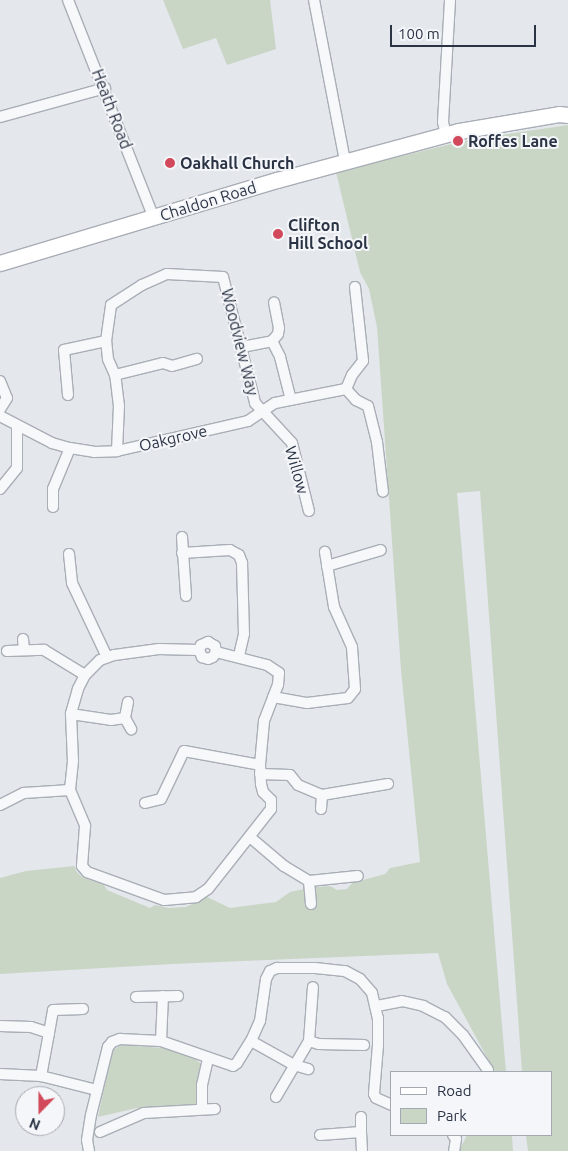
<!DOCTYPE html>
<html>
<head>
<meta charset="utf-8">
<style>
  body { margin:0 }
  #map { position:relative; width:568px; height:1151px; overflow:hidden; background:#e4e7ec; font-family:Ubuntu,sans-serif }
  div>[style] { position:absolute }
  .green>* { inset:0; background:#c9d6c5 }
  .roads { filter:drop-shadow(1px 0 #a9aeb7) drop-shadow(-1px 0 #a9aeb7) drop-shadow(0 1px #a9aeb7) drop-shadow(0 -1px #a9aeb7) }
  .minor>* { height:10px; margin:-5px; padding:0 5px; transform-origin:5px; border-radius:5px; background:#f7f8fa }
  .secondary>* { height:15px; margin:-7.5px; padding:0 7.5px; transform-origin:7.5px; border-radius:7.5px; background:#fff }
  .dots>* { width:14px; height:14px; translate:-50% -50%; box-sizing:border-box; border:2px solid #f4f6f9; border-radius:50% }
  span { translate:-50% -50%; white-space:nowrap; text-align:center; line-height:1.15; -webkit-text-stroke:4px #f4f6f9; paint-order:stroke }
  .street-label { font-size:16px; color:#2b3445 }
  .poi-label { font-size:16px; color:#2b3445; font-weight:700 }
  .left { translate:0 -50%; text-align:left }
  .legend { position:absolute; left:390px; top:1071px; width:162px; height:65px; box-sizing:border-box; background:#f4f6f9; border:1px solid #a4a8b1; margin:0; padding:6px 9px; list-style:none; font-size:15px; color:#2b3445 }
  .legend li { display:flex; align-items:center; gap:10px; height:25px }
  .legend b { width:25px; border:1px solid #a4a8b1 }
  .north { position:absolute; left:15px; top:1086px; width:50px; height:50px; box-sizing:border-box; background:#f4f6f9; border:1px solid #a4a8b1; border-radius:50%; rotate:202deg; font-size:14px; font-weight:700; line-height:20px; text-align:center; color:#2b3445 }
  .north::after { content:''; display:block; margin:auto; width:18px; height:22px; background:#d1495b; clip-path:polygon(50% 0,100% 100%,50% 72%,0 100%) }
  .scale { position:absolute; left:390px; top:25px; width:146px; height:22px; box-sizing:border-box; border:2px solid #2b3445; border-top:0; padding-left:6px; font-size:15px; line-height:18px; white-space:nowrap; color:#2b3445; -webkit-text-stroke:4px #f4f6f9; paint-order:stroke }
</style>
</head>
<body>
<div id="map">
  <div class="green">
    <i style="clip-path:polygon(163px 0,270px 0,276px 49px,227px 65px,216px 38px,183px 49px)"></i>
    <i style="clip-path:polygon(568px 125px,568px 1151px,528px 1151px,526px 1135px,552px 1135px,552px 1072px,522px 1072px,480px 491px,457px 493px,506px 1072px,495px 1072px,447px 984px,438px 953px,172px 964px,0 974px,0 878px,26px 871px,75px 866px,76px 871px,82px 877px,104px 885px,107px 890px,150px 908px,155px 905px,169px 908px,186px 907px,207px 897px,230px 908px,276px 902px,290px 892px,304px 889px,306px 904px,316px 887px,330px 886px,337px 890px,347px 889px,352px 883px,385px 874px,390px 868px,420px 862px,401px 670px,377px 327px,369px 289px,360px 272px,336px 172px,468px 140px)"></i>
    <i style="clip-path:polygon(121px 1045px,164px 1048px,195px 1059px,200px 1063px,201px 1069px,197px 1103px,193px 1105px,137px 1108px,98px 1117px,112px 1051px)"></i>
    <i style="clip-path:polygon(467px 1135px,512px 1135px,513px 1151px,459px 1151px)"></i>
  </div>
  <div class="roads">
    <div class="minor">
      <i style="left:68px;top:0;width:234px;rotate:68.5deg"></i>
      <i style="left:314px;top:0;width:164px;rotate:79.1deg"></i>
      <i style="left:0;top:117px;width:109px;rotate:-15.4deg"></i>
      <i style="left:446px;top:135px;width:13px;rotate:-103deg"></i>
      <i style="left:443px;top:122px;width:122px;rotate:-86.7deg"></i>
      <i style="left:355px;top:287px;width:74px;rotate:83.8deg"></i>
      <i style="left:363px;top:361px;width:18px;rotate:128deg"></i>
      <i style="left:352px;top:375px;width:15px;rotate:113deg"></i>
      <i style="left:346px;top:389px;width:15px;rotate:48deg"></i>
      <i style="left:356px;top:400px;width:13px;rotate:27deg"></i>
      <i style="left:368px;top:406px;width:37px;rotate:76deg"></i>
      <i style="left:377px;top:442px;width:50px;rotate:83.2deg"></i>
      <i style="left:272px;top:341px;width:18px;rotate:63deg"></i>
      <i style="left:280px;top:357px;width:44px;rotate:75.7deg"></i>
      <i style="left:242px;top:347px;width:31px;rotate:-11deg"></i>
      <i style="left:272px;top:341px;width:9px;rotate:-49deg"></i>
      <i style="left:278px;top:334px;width:6px;rotate:-81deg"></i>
      <i style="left:279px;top:328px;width:26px;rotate:-101deg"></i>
      <i style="left:115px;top:375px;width:49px;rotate:-14deg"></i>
      <i style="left:163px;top:363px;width:9px;rotate:18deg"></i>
      <i style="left:172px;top:366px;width:26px;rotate:-16deg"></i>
      <i style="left:0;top:381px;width:18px;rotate:68deg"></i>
      <i style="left:7px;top:398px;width:13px;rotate:122deg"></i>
      <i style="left:68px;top:395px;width:45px;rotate:-95.1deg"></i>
      <i style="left:64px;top:350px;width:43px;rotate:-12.1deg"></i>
      <i style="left:0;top:416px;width:59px;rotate:27.4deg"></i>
      <i style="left:52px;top:443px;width:19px;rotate:16deg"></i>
      <i style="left:70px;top:448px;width:24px;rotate:9deg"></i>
      <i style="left:94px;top:452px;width:23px;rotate:-2deg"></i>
      <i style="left:117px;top:451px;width:134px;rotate:-12.9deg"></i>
      <i style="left:248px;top:421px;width:32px;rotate:-34deg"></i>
      <i style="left:275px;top:403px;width:72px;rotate:-11.2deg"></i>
      <i style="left:117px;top:451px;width:45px;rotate:-87.5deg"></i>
      <i style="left:119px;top:406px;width:31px;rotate:-97deg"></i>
      <i style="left:115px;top:375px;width:17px;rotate:-114deg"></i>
      <i style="left:108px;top:359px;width:18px;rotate:-96deg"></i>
      <i style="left:106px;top:341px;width:36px;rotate:-82deg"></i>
      <i style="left:111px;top:305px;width:37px;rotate:-33deg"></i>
      <i style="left:142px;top:285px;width:27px;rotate:-24deg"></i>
      <i style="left:167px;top:274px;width:56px;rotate:3.1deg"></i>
      <i style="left:223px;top:277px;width:130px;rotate:75.7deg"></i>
      <i style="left:255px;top:403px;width:54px;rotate:47.2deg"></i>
      <i style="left:292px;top:443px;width:70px;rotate:76deg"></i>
      <i style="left:0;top:489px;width:27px;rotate:-51deg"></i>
      <i style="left:17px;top:468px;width:42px;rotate:-90deg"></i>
      <i style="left:53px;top:507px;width:18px;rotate:-90deg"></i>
      <i style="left:53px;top:489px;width:44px;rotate:-67.5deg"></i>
      <i style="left:182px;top:537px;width:59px;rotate:86.1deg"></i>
      <i style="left:182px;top:553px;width:48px;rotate:-3.6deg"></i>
      <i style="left:230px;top:550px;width:10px;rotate:29deg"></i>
      <i style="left:239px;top:555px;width:9px;rotate:69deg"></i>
      <i style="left:242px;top:563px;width:71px;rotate:88.4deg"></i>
      <i style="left:244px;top:634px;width:23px;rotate:103deg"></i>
      <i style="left:69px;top:554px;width:29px;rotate:84deg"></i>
      <i style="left:72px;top:583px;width:82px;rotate:64.7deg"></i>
      <i style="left:327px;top:566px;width:56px;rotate:-16.5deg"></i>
      <i style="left:23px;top:639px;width:11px;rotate:85deg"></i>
      <i style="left:199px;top:650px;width:40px;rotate:-178.6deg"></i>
      <i style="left:159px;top:649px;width:45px;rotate:172.4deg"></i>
      <i style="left:114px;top:655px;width:15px;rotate:160deg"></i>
      <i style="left:100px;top:660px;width:21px;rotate:135deg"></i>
      <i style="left:85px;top:675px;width:16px;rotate:117deg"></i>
      <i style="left:78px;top:689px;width:26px;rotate:106deg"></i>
      <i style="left:71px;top:714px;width:47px;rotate:87.6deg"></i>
      <i style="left:73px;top:761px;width:29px;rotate:96deg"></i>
      <i style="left:70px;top:790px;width:39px;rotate:67deg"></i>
      <i style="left:85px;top:826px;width:40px;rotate:94.3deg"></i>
      <i style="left:82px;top:866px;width:8px;rotate:50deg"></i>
      <i style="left:87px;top:872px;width:82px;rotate:20deg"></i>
      <i style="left:164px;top:900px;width:32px;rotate:-5deg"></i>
      <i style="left:196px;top:897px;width:14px;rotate:-34deg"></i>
      <i style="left:208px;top:889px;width:102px;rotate:-51.8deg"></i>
      <i style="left:271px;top:809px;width:9px;rotate:-90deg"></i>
      <i style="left:271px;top:800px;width:11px;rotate:-135deg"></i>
      <i style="left:263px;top:792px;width:8px;rotate:-104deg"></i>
      <i style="left:261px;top:784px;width:19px;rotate:-93deg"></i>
      <i style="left:260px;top:765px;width:44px;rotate:-84.8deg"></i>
      <i style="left:264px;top:721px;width:39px;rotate:-69deg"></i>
      <i style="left:278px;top:685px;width:12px;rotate:-85deg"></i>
      <i style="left:279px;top:673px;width:14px;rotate:-146deg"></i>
      <i style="left:267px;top:665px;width:53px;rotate:-165.7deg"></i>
      <i style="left:199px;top:650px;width:5px;rotate:-68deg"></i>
      <i style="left:201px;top:645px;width:8px;rotate:-23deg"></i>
      <i style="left:208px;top:642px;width:8px;rotate:30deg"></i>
      <i style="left:215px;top:646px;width:6px;rotate:81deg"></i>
      <i style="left:199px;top:650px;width:8px;rotate:67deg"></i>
      <i style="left:202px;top:657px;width:6px;rotate:18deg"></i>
      <i style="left:208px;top:659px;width:5px;rotate:-22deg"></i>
      <i style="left:213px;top:657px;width:6px;rotate:-59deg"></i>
      <i style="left:7px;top:651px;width:37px;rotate:-2deg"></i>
      <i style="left:44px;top:650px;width:48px;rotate:31.4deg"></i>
      <i style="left:273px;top:697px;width:35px;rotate:10deg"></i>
      <i style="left:307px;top:703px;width:41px;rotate:-7deg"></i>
      <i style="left:348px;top:698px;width:11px;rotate:-52deg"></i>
      <i style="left:355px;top:689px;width:42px;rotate:-94.1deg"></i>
      <i style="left:352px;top:647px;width:44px;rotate:-114.2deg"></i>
      <i style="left:334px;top:607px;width:56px;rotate:-99.3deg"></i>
      <i style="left:128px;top:702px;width:16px;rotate:101deg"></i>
      <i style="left:125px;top:718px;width:13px;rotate:61deg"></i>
      <i style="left:71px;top:714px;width:40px;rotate:8.5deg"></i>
      <i style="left:111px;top:720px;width:14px;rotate:-8deg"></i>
      <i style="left:260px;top:774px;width:30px;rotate:2deg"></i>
      <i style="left:290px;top:775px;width:13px;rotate:51deg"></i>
      <i style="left:298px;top:785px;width:26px;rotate:23deg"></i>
      <i style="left:322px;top:795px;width:67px;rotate:-9.5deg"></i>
      <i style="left:145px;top:803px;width:16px;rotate:-14deg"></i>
      <i style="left:161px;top:799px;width:53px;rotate:-64.4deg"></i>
      <i style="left:184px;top:751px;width:77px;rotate:10.4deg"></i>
      <i style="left:0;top:805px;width:27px;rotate:-27deg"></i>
      <i style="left:24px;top:793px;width:46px;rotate:-3.7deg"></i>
      <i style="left:321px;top:809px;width:14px;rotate:-86deg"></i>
      <i style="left:251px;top:838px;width:43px;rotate:40.3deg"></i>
      <i style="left:284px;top:866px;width:29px;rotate:31deg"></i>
      <i style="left:309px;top:881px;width:49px;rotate:-5.8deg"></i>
      <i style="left:309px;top:881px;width:23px;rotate:85deg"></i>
      <i style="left:136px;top:997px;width:42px;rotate:-1.4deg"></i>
      <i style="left:377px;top:1006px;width:25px;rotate:-11deg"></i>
      <i style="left:402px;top:1001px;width:22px;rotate:13deg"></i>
      <i style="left:423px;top:1006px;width:25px;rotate:27deg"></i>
      <i style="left:445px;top:1017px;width:25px;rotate:45deg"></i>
      <i style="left:463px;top:1035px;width:43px;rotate:54.5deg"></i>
      <i style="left:0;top:1026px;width:31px;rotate:2deg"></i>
      <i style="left:31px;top:1027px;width:19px;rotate:18deg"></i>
      <i style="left:49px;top:1033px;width:44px;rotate:100.5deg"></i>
      <i style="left:49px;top:1033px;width:23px;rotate:-80deg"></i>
      <i style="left:53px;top:1010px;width:30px;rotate:-2deg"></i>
      <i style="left:161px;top:1041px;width:45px;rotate:-87.5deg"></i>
      <i style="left:251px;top:1041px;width:49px;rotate:29.2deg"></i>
      <i style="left:294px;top:1065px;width:15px;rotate:16deg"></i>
      <i style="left:309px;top:1041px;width:10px;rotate:17deg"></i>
      <i style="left:319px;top:1044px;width:45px;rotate:1.3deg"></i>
      <i style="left:0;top:1074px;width:41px;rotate:2.8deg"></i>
      <i style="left:41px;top:1076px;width:58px;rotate:14deg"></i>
      <i style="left:276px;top:1097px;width:65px;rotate:-59.5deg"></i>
      <i style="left:309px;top:1041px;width:54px;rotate:-85.8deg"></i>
      <i style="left:202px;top:1109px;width:24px;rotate:-90deg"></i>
      <i style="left:202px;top:1085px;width:28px;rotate:-77deg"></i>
      <i style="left:361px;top:1117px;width:15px;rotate:90deg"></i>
      <i style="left:100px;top:1132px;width:48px;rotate:-23.4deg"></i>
      <i style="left:144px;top:1113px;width:71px;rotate:-3.2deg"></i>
      <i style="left:320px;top:1135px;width:41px;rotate:-4.2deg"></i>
      <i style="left:361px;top:1132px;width:19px;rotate:87deg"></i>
      <i style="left:453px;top:1135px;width:5px;rotate:53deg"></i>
      <i style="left:456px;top:1139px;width:12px;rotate:99deg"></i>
      <i style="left:89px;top:1151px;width:11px;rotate:-100deg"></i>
      <i style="left:87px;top:1140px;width:25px;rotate:-81deg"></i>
      <i style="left:91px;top:1115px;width:70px;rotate:-76deg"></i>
      <i style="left:108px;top:1047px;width:6px;rotate:-51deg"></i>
      <i style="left:112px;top:1042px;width:9px;rotate:-21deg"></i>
      <i style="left:120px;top:1039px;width:41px;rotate:2.8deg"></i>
      <i style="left:161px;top:1041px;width:76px;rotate:19.1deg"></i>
      <i style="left:233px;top:1066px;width:5px;rotate:-37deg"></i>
      <i style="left:237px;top:1063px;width:26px;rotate:-58deg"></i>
      <i style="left:251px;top:1041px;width:22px;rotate:-66deg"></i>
      <i style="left:260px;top:1021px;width:42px;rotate:-81.9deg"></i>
      <i style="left:266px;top:979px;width:9px;rotate:-63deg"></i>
      <i style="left:270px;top:971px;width:8px;rotate:-23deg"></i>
      <i style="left:277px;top:968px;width:38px"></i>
      <i style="left:315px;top:968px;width:30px;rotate:6deg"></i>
      <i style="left:345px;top:971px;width:17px;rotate:28deg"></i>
      <i style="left:360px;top:979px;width:18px;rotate:49deg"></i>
      <i style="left:372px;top:993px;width:26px;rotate:77deg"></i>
      <i style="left:378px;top:1018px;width:27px;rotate:90deg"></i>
      <i style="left:378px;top:1045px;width:49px;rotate:94.7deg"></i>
      <i style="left:374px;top:1094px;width:4px;rotate:63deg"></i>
      <i style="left:376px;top:1098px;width:17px;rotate:24deg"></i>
    </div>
    <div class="secondary">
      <i style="left:0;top:263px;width:289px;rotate:-16.7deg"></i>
      <i style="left:277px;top:180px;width:188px;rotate:-15.1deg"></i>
      <i style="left:459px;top:131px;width:101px;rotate:-9.6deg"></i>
      <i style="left:559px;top:114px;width:9px;rotate:6deg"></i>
    </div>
  </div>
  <div class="dots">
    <i style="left:458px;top:141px;background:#d1495b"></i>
    <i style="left:170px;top:163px;background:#d1495b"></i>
    <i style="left:278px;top:234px;background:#d1495b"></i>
  </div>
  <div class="street-label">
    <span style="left:112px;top:109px;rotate:69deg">Heath Road</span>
    <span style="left:208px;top:201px;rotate:-17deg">Chaldon Road</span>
    <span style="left:240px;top:342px;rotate:76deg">Woodview Way</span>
    <span style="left:173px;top:438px;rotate:-13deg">Oakgrove</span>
    <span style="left:297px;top:470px;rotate:74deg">Willow</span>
  </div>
  <div class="poi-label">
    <span class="left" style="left:468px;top:141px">Roffes Lane</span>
    <span class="left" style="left:180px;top:163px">Oakhall Church</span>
    <span class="left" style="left:288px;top:234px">Clifton<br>Hill School</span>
  </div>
  <ul class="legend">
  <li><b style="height:6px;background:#fff"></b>Road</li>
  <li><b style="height:14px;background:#c9d6c5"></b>Park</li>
  </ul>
  <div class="north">N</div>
  <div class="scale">100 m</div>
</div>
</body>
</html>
